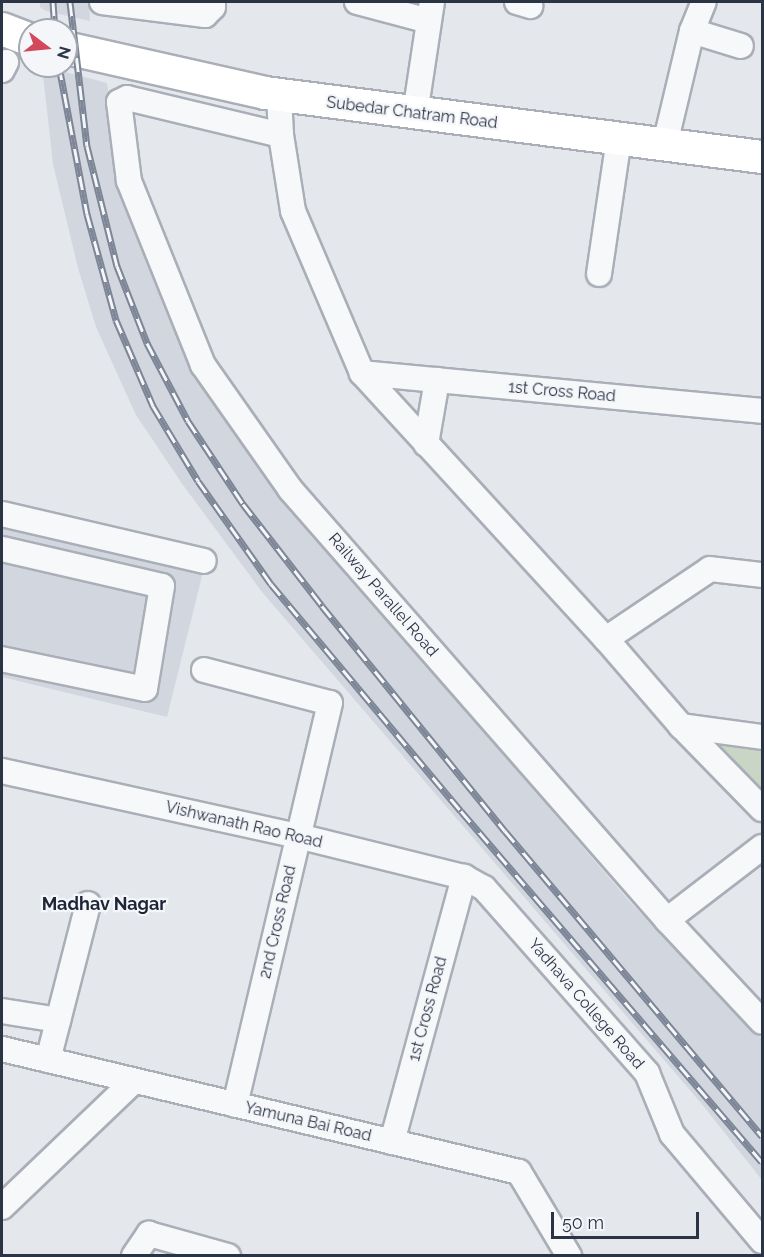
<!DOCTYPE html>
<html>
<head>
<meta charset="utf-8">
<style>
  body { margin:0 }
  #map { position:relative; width:764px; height:1257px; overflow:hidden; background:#e4e7ec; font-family:Raleway,sans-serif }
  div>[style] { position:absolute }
  .built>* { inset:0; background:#d2d6de }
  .green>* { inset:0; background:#c9d6c5 }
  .roads { filter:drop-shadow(2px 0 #a9aeb7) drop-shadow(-2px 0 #a9aeb7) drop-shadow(0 2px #a9aeb7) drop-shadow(0 -2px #a9aeb7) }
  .minor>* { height:24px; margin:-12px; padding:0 12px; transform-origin:12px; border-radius:12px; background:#f7f8fa }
  .major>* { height:32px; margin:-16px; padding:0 16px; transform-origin:16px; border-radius:16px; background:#fff }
  .rail>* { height:7px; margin-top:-3.5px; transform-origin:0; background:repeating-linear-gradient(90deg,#f4f6f9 0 14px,#7d8696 0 28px); box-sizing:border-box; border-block:2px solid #7d8696 }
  span { translate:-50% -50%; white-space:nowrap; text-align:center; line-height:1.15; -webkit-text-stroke:4.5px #f4f6f9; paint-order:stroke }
  .street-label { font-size:16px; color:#2b3445 }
  .neighbourhood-label { font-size:18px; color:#1d2536; font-weight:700 }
  .frame { position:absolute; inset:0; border:3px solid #2b3445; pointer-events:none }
  .north { position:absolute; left:18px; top:18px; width:60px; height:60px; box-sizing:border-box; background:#f4f6f9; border:2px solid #a4a8b1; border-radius:50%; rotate:106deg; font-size:16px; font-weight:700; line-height:24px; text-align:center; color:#2b3445 }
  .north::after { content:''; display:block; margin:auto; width:21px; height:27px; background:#d1495b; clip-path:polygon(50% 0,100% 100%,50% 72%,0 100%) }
  .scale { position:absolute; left:551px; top:1212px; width:148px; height:27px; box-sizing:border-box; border:3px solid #2b3445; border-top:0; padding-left:8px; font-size:18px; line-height:21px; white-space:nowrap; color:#2b3445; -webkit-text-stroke:4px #f4f6f9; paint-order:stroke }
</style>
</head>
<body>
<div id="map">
  <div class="built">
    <i style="clip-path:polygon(40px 2px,89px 2px,90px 21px,46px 11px,40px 7px)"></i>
    <i style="clip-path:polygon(42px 66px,107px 83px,117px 160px,141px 246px,185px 354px,221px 415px,283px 499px,630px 902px,762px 1039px,762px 1180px,701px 1103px,262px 592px,183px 485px,136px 415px,96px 327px,78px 268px,53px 164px)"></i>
    <i style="clip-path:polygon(2px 520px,204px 568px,167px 717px,2px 677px)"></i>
  </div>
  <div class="green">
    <i style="clip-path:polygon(705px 737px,762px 746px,762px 798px)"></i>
  </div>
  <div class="roads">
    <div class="minor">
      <i style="left:102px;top:2px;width:104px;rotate:7.2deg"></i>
      <i style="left:205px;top:15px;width:11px;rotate:-45deg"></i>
      <i style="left:213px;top:7px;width:5px;rotate:-90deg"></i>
      <i style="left:357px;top:2px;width:74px;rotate:14.8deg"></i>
      <i style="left:517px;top:2px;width:14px;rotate:17deg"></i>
      <i style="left:692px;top:31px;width:51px;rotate:17deg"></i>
      <i style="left:2px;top:70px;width:9px;rotate:-63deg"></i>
      <i style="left:279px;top:95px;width:40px;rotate:87.1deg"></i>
      <i style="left:281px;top:135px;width:77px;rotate:81deg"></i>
      <i style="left:293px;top:211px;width:176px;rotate:66.9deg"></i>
      <i style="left:362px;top:373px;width:361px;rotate:47.5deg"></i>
      <i style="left:606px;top:639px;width:115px;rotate:49.2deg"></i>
      <i style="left:681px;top:726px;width:116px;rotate:45.7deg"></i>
      <i style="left:415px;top:114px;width:113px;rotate:-81.4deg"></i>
      <i style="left:281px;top:135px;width:158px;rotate:-166.5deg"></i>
      <i style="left:127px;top:98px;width:9px;rotate:153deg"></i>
      <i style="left:119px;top:102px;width:80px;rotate:82.8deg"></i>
      <i style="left:129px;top:181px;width:198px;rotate:68.1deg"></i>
      <i style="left:203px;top:365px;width:151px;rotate:54.9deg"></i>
      <i style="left:290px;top:489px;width:573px;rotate:48.82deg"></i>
      <i style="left:667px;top:920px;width:139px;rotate:47deg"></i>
      <i style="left:665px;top:144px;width:116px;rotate:-76.6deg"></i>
      <i style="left:692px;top:31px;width:31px;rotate:-68deg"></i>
      <i style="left:599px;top:274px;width:137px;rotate:-81.6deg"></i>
      <i style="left:362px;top:373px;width:402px;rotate:5.4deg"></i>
      <i style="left:426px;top:444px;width:65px;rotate:-80.2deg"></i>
      <i style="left:2px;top:514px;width:207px;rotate:13.1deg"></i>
      <i style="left:2px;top:549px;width:164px;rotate:13deg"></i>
      <i style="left:162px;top:586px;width:104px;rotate:99.4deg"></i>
      <i style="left:145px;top:689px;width:146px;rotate:-168.2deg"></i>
      <i style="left:606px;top:639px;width:125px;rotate:-33.9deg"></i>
      <i style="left:710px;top:569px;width:52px;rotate:6.6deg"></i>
      <i style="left:204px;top:670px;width:130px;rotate:14.7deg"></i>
      <i style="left:330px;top:703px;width:413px;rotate:103.3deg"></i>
      <i style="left:681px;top:726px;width:82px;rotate:7.7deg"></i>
      <i style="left:2px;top:771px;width:303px;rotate:12.4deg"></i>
      <i style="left:298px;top:836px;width:171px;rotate:13.9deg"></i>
      <i style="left:464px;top:877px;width:23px;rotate:29deg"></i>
      <i style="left:484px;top:888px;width:247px;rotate:48.6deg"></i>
      <i style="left:647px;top:1073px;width:66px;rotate:67.7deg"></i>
      <i style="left:672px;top:1134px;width:140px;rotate:49.9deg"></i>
      <i style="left:667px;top:920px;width:120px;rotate:-37.5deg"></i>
      <i style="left:2px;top:1011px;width:57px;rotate:9.1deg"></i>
      <i style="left:2px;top:1049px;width:531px;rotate:13.38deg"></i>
      <i style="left:519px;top:1172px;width:98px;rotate:59.2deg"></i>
      <i style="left:48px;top:1060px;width:161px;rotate:-75.6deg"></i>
      <i style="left:392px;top:1142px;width:275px;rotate:-74.8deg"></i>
      <i style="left:2px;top:1207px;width:182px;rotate:-43.7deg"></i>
      <i style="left:134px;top:1256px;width:27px;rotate:-56deg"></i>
      <i style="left:149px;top:1234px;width:82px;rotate:15.6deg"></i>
    </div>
    <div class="major">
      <i style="left:2px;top:29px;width:30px;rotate:21deg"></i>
      <i style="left:66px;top:48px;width:204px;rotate:12.7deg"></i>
      <i style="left:265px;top:93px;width:501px;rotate:7.34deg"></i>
    </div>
  </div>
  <div class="rail">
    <i style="left:53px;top:2px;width:28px;rotate:86deg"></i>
    <i style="left:70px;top:2px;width:145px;rotate:83.3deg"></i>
    <i style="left:87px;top:146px;width:124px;rotate:76deg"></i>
    <i style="left:117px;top:266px;width:83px;rotate:68.7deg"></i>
    <i style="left:147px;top:343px;width:88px;rotate:62.3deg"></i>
    <i style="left:188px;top:421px;width:100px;rotate:56.5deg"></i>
    <i style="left:243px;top:504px;width:129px;rotate:52.2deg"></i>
    <i style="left:322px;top:606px;width:290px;rotate:50.9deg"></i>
    <i style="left:505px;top:831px;width:399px;rotate:49.9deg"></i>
    <i style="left:59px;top:66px;width:151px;rotate:79.3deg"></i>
    <i style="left:87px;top:214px;width:110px;rotate:74.7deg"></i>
    <i style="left:116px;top:320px;width:94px;rotate:66.7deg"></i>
    <i style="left:153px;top:406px;width:87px;rotate:59deg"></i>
    <i style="left:198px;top:481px;width:126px;rotate:54.7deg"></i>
    <i style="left:271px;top:584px;width:296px;rotate:50.1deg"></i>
    <i style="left:461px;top:811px;width:462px;rotate:49.4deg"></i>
  </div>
  <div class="street-label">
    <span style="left:412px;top:113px;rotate:7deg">Subedar Chatram Road</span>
    <span style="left:562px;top:392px;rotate:5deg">1st Cross Road</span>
    <span style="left:383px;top:595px;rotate:49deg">Railway Parallel Road</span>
    <span style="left:244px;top:825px;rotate:13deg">Vishwanath Rao Road</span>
    <span style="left:278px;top:922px;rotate:-77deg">2nd Cross Road</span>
    <span style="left:586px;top:1004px;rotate:49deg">Yadhava College Road</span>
    <span style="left:428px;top:1009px;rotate:-75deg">1st Cross Road</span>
    <span style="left:308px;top:1122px;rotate:13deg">Yamuna Bai Road</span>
  </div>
  <div class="neighbourhood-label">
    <span style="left:104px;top:904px">Madhav Nagar</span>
  </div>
  <div class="frame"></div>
  <div class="north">N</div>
  <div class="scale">50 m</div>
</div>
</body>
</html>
